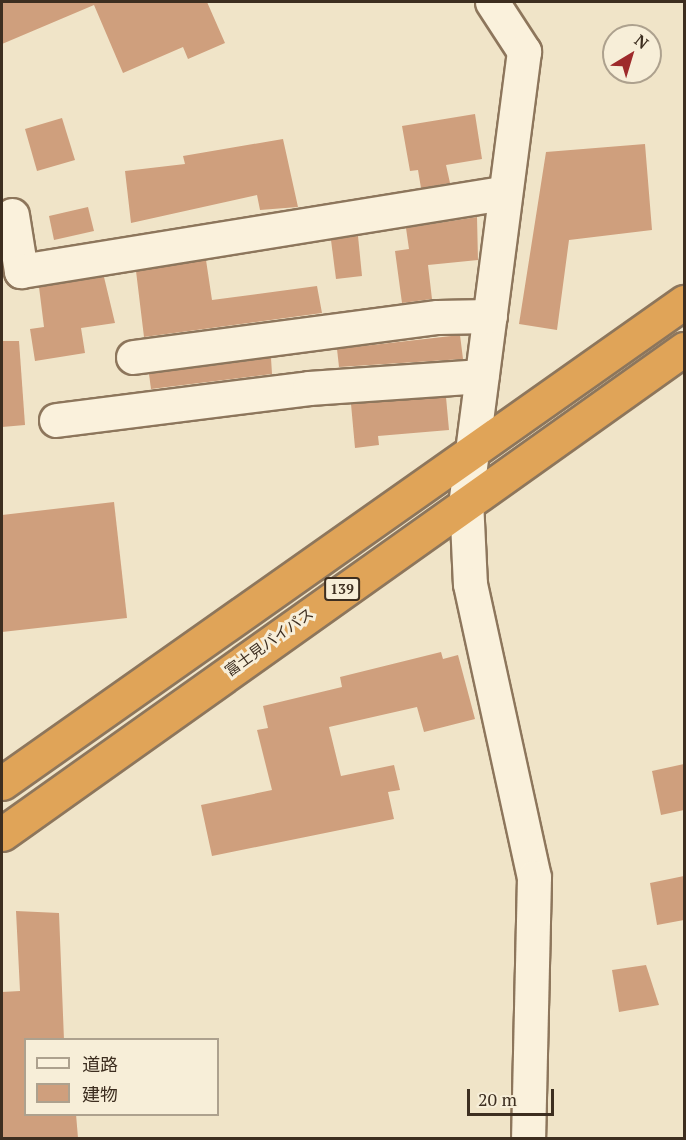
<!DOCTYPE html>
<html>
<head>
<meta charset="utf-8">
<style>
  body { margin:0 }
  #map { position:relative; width:686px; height:1140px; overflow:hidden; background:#f0e4c8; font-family:"PT Serif","Noto Sans JP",serif }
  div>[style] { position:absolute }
  .building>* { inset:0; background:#cf9f7d }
  .roads { filter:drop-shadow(2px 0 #8d765c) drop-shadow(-2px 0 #8d765c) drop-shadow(0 2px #8d765c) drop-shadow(0 -2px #8d765c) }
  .minor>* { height:33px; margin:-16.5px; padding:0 16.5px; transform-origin:16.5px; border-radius:16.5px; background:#faf1dc }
  .highway>* { height:33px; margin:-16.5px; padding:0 16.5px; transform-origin:16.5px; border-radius:16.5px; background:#e0a458 }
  span { translate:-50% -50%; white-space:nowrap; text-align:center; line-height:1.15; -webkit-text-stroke:6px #f7eed8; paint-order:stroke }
  .shield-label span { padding:2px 4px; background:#f7eed8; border:2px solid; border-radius:4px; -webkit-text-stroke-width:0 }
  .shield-label { font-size:14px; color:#3d2e20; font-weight:700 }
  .street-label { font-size:15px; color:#3d2e20 }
  .frame { position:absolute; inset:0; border:3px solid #3d2e20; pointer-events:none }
  .legend { position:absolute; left:24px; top:1038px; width:195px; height:78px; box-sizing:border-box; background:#f7eed8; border:2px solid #ada18e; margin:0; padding:8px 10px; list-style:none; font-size:18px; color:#3d2e20 }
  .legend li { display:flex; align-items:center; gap:12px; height:30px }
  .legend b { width:30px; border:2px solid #ada18e }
  .north { position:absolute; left:602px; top:24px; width:60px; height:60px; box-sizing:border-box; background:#f7eed8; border:2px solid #ada18e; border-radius:50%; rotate:38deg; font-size:16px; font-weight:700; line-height:24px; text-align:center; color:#3d2e20 }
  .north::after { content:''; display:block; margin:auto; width:21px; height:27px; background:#9e2a2b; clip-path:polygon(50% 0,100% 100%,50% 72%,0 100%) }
  .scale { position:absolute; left:467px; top:1089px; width:87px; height:27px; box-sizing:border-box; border:3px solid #3d2e20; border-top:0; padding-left:8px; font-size:18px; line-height:21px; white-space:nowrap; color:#3d2e20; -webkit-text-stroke:4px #f7eed8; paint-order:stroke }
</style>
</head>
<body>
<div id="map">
  <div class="building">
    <i style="clip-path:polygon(2px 2px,207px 2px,225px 43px,188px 59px,183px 47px,123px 73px,94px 5px,2px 44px)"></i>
    <i style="clip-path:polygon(475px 114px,482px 159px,446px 165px,450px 183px,421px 188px,418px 170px,410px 171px,402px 126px)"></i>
    <i style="clip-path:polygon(62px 118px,75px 160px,37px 171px,25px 129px)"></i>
    <i style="clip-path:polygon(283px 139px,298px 207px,260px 210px,257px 195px,131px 223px,125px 171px,185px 164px,183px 156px)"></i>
    <i style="clip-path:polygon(645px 144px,652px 230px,569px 240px,557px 330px,519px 324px,546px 152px)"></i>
    <i style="clip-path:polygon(88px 207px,94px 231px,54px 240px,49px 216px)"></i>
    <i style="clip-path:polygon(477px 217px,478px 260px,428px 265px,432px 299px,402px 303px,395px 251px,409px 249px,406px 228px)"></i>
    <i style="clip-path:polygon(358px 236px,362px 276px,336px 279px,331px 240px)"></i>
    <i style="clip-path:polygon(206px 260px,212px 300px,317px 286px,322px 313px,144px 337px,136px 271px)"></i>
    <i style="clip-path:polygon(104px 277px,115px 323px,81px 328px,85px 353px,35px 361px,30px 329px,44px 327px,39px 287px)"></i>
    <i style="clip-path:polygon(460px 335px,463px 359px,339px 367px,337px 349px)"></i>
    <i style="clip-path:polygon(2px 341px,19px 341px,25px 425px,2px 427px)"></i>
    <i style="clip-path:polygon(271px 358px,272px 374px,151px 389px,149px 374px)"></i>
    <i style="clip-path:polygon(446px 397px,449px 430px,378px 436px,379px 445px,355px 448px,351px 404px)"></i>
    <i style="clip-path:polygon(114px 502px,127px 618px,2px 632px,2px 515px)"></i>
    <i style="clip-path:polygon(441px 652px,443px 659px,458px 655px,475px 719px,424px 732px,417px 707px,329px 727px,341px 776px,394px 765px,400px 790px,388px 792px,394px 819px,212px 856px,201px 805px,272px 790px,257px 730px,268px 728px,263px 706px,342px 687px,340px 677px)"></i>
    <i style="clip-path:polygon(684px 764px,684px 810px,661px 815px,652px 771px)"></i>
    <i style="clip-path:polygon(684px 876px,684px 920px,657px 925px,650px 883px)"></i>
    <i style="clip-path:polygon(16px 911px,59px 913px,64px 1040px,26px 1040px,26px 1114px,76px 1114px,78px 1138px,2px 1138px,2px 992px,20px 991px)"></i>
    <i style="clip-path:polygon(646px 965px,659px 1005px,619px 1012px,612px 970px)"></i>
  </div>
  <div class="roads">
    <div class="minor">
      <i style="left:492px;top:2px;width:59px;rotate:56.9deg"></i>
      <i style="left:524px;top:51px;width:453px;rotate:97.4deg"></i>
      <i style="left:466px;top:500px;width:84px;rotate:87.3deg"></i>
      <i style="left:470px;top:584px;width:300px;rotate:77.7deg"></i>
      <i style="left:534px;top:877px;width:261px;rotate:91.3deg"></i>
      <i style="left:12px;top:215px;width:57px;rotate:80.9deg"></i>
      <i style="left:21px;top:271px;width:490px;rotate:-9.2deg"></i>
      <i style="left:133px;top:357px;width:307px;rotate:-7.5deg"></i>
      <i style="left:437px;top:317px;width:53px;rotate:-1.1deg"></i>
      <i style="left:56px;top:420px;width:255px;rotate:-7.2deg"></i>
      <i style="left:309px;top:388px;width:173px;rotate:-4deg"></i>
    </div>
    <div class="highway">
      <i style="left:2px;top:783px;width:835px;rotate:-35.19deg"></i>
      <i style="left:2px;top:834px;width:837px;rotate:-35.42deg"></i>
    </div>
  </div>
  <div class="shield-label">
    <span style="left:342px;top:589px">139</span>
  </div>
  <div class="street-label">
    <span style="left:269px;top:642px;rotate:-36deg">富士見バイパス</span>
  </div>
  <div class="frame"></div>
  <ul class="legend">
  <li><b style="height:8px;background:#faf1dc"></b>道路</li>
  <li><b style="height:16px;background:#cf9f7d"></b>建物</li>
  </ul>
  <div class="north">N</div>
  <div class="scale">20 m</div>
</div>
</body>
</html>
